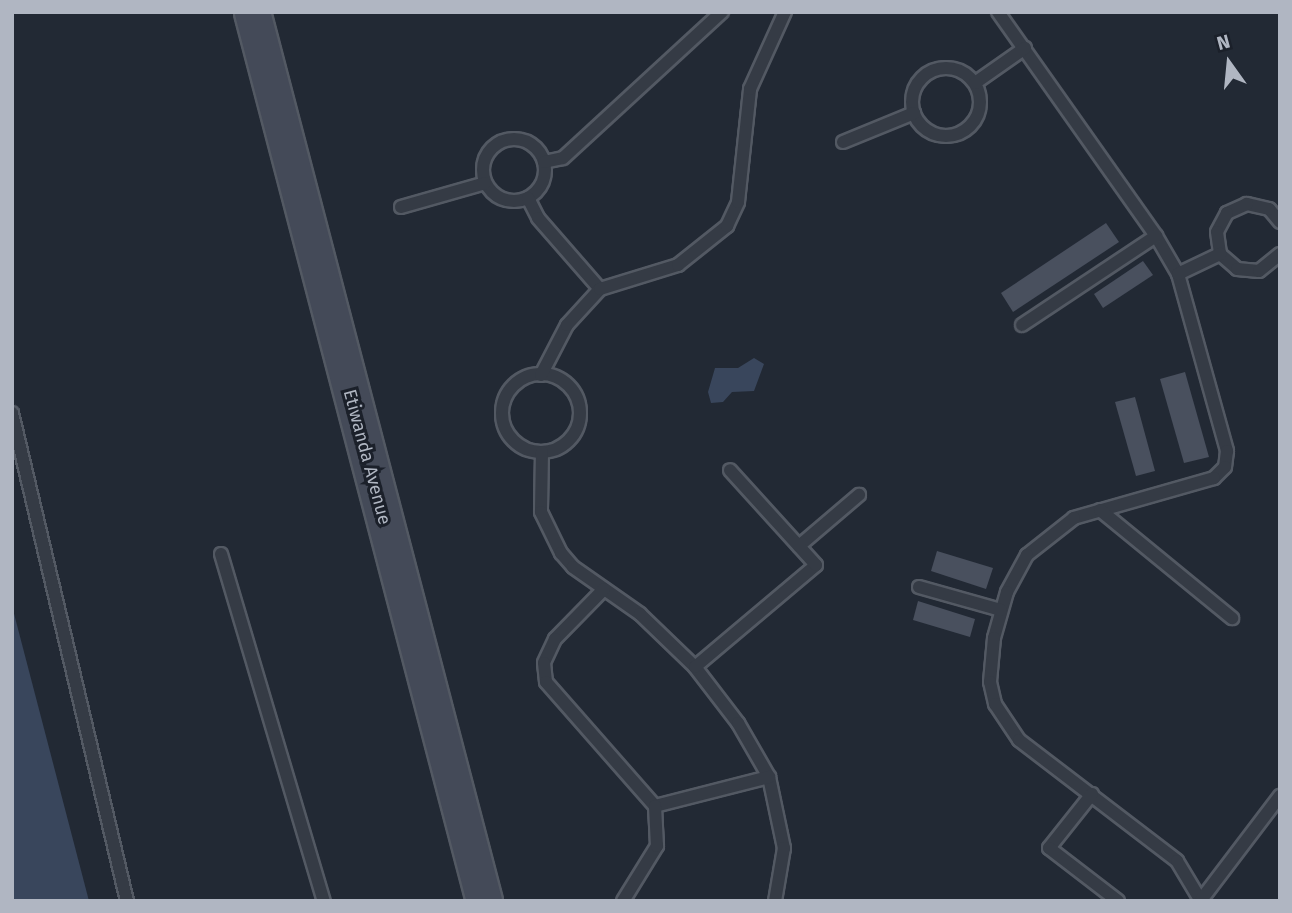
<!DOCTYPE html>
<html>
<head>
<meta charset="utf-8">
<style>
  body { margin:0 }
  #map { position:relative; width:1292px; height:913px; overflow:hidden; background:#222934; font-family:"Fira Sans",sans-serif }
  div>[style] { position:absolute }
  .water>* { inset:0; background:#39465c }
  .building>* { inset:0; background:#49505e }
  .roads { filter:drop-shadow(2px 0 #535963) drop-shadow(-2px 0 #535963) drop-shadow(0 2px #535963) drop-shadow(0 -2px #535963) }
  .lane>* { height:12px; margin:-6px; padding:0 6px; transform-origin:6px; border-radius:6px; background:#353b45 }
  .lane>.ring { margin:-6px; padding:0; box-sizing:content-box; background:none; border:12px solid #353b45; border-radius:50% }
  .secondary>* { height:35px; margin:-17.5px; padding:0 17.5px; transform-origin:17.5px; border-radius:17.5px; background:#444a58 }
  span { translate:-50% -50%; white-space:nowrap; text-align:center; line-height:1.15; -webkit-text-stroke:6px #1b202a; paint-order:stroke }
  .street-label { font-size:18px; color:#b0b6c2 }
  .frame { position:absolute; inset:0; border:14px solid #b0b6c2; pointer-events:none }
  .north { position:absolute; left:1194px; top:28px; width:70px; height:70px; -webkit-text-stroke:5px #1b202a; paint-order:stroke; rotate:345deg; font-size:19px; font-weight:700; line-height:28px; text-align:center; color:#b0b6c2 }
  .north::after { content:''; display:block; margin:auto; width:24px; height:32px; background:#b0b6c2; clip-path:polygon(50% 0,100% 100%,50% 72%,0 100%) }
</style>
</head>
<body>
<div id="map">
  <div class="water">
    <i style="clip-path:polygon(754px 358px,764px 364px,754px 391px,732px 392px,723px 402px,711px 403px,708px 392px,715px 368px,738px 368px)"></i>
    <i style="clip-path:polygon(12px 606px,89px 901px,12px 901px)"></i>
  </div>
  <div class="building">
    <i style="clip-path:polygon(1106px 223px,1119px 242px,1013px 312px,1001px 293px)"></i>
    <i style="clip-path:polygon(1143px 261px,1153px 275px,1103px 308px,1094px 294px)"></i>
    <i style="clip-path:polygon(1185px 372px,1209px 457px,1184px 463px,1160px 379px)"></i>
    <i style="clip-path:polygon(1135px 397px,1155px 471px,1136px 476px,1115px 402px)"></i>
    <i style="clip-path:polygon(937px 551px,993px 568px,986px 589px,931px 571px)"></i>
    <i style="clip-path:polygon(918px 601px,975px 619px,970px 637px,913px 620px)"></i>
  </div>
  <div class="roads">
    <div class="lane">
      <i style="left:998px;top:12px;width:274px;rotate:54.8deg"></i>
      <i style="left:1156px;top:236px;width:44px;rotate:59.9deg"></i>
      <i style="left:1178px;top:274px;width:184px;rotate:74.5deg"></i>
      <i style="left:1227px;top:451px;width:16px;rotate:97deg"></i>
      <i style="left:1225px;top:467px;width:16px;rotate:135deg"></i>
      <i style="left:1214px;top:478px;width:146px;rotate:164.1deg"></i>
      <i style="left:1074px;top:518px;width:60px;rotate:141.8deg"></i>
      <i style="left:1027px;top:555px;width:42px;rotate:118.4deg"></i>
      <i style="left:1007px;top:592px;width:48px;rotate:105.8deg"></i>
      <i style="left:994px;top:638px;width:44px;rotate:95.2deg"></i>
      <i style="left:990px;top:682px;width:23px;rotate:77deg"></i>
      <i style="left:995px;top:704px;width:43px;rotate:56.3deg"></i>
      <i style="left:1019px;top:740px;width:199px;rotate:37.4deg"></i>
      <i style="left:1177px;top:861px;width:47px;rotate:59deg"></i>
      <i class="ring" style="left:912px;top:68px;width:56px;height:56px"></i>
      <i style="left:975px;top:83px;width:61px;rotate:-35deg"></i>
      <i class="ring" style="left:483px;top:139px;width:50px;height:50px"></i>
      <i style="left:843px;top:142px;width:77px;rotate:-22.2deg"></i>
      <i style="left:544px;top:162px;width:19px;rotate:-12deg"></i>
      <i style="left:563px;top:158px;width:216px;rotate:-42.6deg"></i>
      <i style="left:528px;top:198px;width:22px;rotate:63deg"></i>
      <i style="left:538px;top:218px;width:94px;rotate:48.9deg"></i>
      <i style="left:401px;top:207px;width:87px;rotate:-15.9deg"></i>
      <i style="left:1280px;top:222px;width:17px;rotate:-130deg"></i>
      <i style="left:1269px;top:209px;width:23px;rotate:-167deg"></i>
      <i style="left:1247px;top:204px;width:22px;rotate:156deg"></i>
      <i style="left:1227px;top:213px;width:21px;rotate:118deg"></i>
      <i style="left:1217px;top:232px;width:22px;rotate:82deg"></i>
      <i style="left:1220px;top:254px;width:23px;rotate:41deg"></i>
      <i style="left:1237px;top:269px;width:22px;rotate:5deg"></i>
      <i style="left:1259px;top:271px;width:27px;rotate:-39deg"></i>
      <i style="left:1178px;top:274px;width:47px;rotate:-25.5deg"></i>
      <i style="left:1022px;top:325px;width:161px;rotate:-33.6deg"></i>
      <i class="ring" style="left:502px;top:374px;width:66px;height:66px"></i>
      <i style="left:541px;top:375px;width:56px;rotate:-62.5deg"></i>
      <i style="left:567px;top:325px;width:49px;rotate:-47.5deg"></i>
      <i style="left:600px;top:289px;width:82px;rotate:-17.1deg"></i>
      <i style="left:678px;top:265px;width:63px;rotate:-38.5deg"></i>
      <i style="left:727px;top:226px;width:26px;rotate:-65deg"></i>
      <i style="left:738px;top:202px;width:114px;rotate:-83.9deg"></i>
      <i style="left:750px;top:89px;width:85px;rotate:-65.6deg"></i>
      <i style="left:12px;top:413px;width:501px;rotate:76.74deg"></i>
      <i style="left:542px;top:452px;width:60px;rotate:91deg"></i>
      <i style="left:541px;top:512px;width:46px;rotate:64deg"></i>
      <i style="left:561px;top:553px;width:18px;rotate:49deg"></i>
      <i style="left:573px;top:567px;width:82px;rotate:35deg"></i>
      <i style="left:640px;top:614px;width:76px;rotate:43.9deg"></i>
      <i style="left:695px;top:667px;width:71px;rotate:52.5deg"></i>
      <i style="left:738px;top:723px;width:62px;rotate:60.1deg"></i>
      <i style="left:769px;top:777px;width:73px;rotate:78.1deg"></i>
      <i style="left:784px;top:848px;width:54px;rotate:99.6deg"></i>
      <i style="left:1100px;top:510px;width:171px;rotate:39.3deg"></i>
      <i style="left:799px;top:546px;width:79px;rotate:-40.4deg"></i>
      <i style="left:221px;top:554px;width:362px;rotate:73.5deg"></i>
      <i style="left:919px;top:587px;width:85px;rotate:15.7deg"></i>
      <i style="left:604px;top:589px;width:70px;rotate:134.4deg"></i>
      <i style="left:555px;top:639px;width:26px;rotate:115deg"></i>
      <i style="left:544px;top:663px;width:19px;rotate:84deg"></i>
      <i style="left:546px;top:682px;width:165px;rotate:48.7deg"></i>
      <i style="left:655px;top:806px;width:118px;rotate:-14.3deg"></i>
      <i style="left:695px;top:667px;width:158px;rotate:-40.1deg"></i>
      <i style="left:816px;top:565px;width:128px;rotate:-132.2deg"></i>
      <i style="left:1092px;top:794px;width:69px;rotate:128.5deg"></i>
      <i style="left:1049px;top:848px;width:87px;rotate:37.5deg"></i>
      <i style="left:1201px;top:900px;width:131px;rotate:-52.8deg"></i>
      <i style="left:623px;top:901px;width:65px;rotate:-58.3deg"></i>
      <i style="left:657px;top:846px;width:40px;rotate:-92.9deg"></i>
    </div>
    <div class="secondary">
      <i style="left:252px;top:12px;width:919px;rotate:75.37deg"></i>
    </div>
  </div>
  <div class="street-label">
    <span style="left:367px;top:457px;rotate:75deg">Etiwanda Avenue</span>
  </div>
  <div class="frame"></div>
  <div class="north">N</div>
</div>
</body>
</html>
